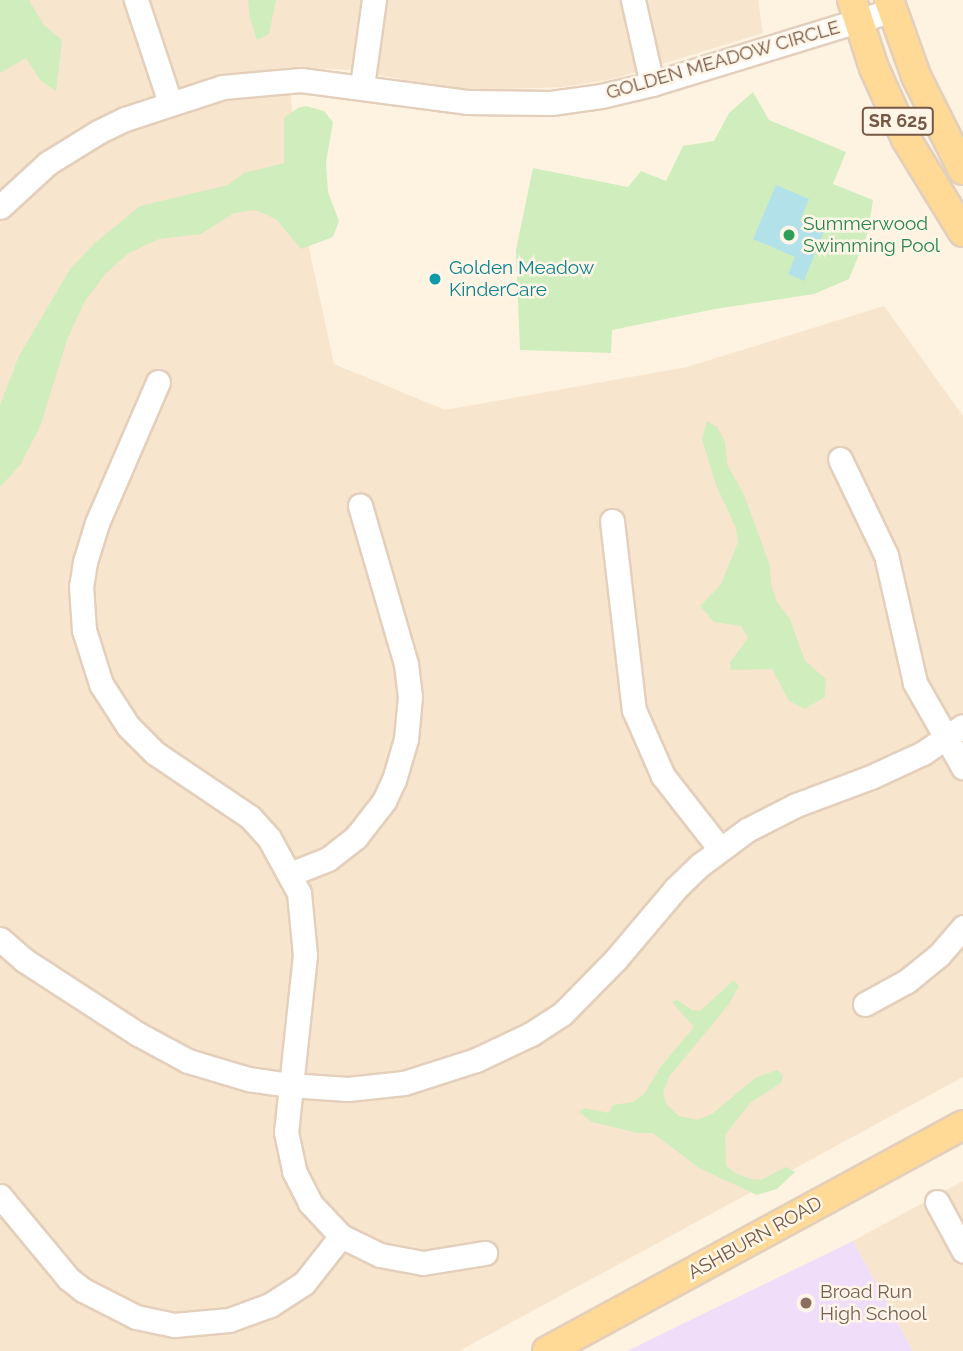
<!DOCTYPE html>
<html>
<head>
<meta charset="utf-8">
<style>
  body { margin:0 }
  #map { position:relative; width:963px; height:1351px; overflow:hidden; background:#fef3e0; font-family:Raleway,sans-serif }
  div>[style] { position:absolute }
  .residential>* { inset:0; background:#f7e5ce }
  .education>* { inset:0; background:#f0ddfa }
  .green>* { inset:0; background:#d0edbd }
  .water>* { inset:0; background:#b3e1e9 }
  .roads { filter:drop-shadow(2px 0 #e3cfbb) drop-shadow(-2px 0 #e3cfbb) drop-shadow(0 2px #e3cfbb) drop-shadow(0 -2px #e3cfbb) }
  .minor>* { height:23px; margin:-11.5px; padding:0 11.5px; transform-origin:11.5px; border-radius:11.5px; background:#fff }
  .major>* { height:28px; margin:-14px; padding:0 14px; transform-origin:14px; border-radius:14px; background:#ffd996 }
  .dots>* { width:19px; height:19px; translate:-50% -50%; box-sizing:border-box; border:4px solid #fff6e8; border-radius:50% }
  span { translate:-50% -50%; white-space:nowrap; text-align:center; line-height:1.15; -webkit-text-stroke:5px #fff6e8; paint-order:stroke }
  .shield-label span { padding:2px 5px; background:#fff6e8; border:2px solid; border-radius:5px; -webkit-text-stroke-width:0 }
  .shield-label { font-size:18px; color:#775845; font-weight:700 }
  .street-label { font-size:19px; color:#775845 }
  .leisure-label { font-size:19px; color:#27864d }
  .left { translate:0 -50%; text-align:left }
  .culture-label { font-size:19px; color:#0d838f }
  .education-label { font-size:19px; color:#785e54 }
</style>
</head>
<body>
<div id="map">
  <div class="residential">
    <i style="clip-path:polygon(0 0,758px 0,763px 33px,613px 79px,564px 87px,484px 90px,442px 87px,351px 70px,289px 67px,299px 202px,334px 364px,445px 410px,687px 367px,884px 306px,963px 416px,963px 1077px,459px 1351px,0 1351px)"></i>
    <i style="clip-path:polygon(963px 1181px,963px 1351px,913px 1351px,853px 1241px)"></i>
  </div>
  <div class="education">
    <i style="clip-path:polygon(853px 1241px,913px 1351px,627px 1351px)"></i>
  </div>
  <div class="green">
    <i style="clip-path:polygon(0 0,29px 0,44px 25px,62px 40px,56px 91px,41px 81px,26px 58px,0 73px)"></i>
    <i style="clip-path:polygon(248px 0,276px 0,269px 34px,257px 40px,250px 19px)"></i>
    <i style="clip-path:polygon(753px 92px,769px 120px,846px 152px,833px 184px,873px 200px,868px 232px,849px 279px,814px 294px,715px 309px,612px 330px,611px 353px,520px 350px,516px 250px,533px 168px,628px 187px,641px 171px,666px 181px,683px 146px,714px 141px,729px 113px)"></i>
    <i style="clip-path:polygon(306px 106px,324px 111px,333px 122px,326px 162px,328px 192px,339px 221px,333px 237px,301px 249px,276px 219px,255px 210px,234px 213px,201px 234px,159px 239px,129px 253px,106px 273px,85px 301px,68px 337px,40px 427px,20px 465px,0 487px,0 405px,19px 356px,70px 269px,95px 243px,140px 206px,228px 185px,244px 173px,284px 163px,284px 118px,298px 108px)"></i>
    <i style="clip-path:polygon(707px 421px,717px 427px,725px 442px,727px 464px,744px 495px,770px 566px,771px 584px,777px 602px,790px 619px,805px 661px,826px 679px,825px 697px,805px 709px,789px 701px,772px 669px,731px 670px,730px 662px,748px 638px,741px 626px,714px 622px,700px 606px,720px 586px,738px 543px,736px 528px,716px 485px,702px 439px)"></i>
    <i style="clip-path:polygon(734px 980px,739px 986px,729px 1004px,669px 1077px,663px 1093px,667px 1105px,679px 1116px,697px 1120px,712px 1114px,755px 1078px,777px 1070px,783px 1075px,781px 1083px,750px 1103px,725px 1135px,726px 1166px,735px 1173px,750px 1179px,761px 1180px,786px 1167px,795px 1172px,777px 1189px,757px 1195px,699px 1168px,653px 1133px,638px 1133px,592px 1122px,579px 1112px,584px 1108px,609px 1113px,613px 1105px,633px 1102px,644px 1094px,662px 1065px,694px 1027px,672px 1002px,677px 1000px,692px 1010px,700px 1011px)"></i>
  </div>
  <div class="water">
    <i style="clip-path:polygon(776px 185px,809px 199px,800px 221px,824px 231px,804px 281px,788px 274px,795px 257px,753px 239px)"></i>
  </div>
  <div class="roads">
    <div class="minor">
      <i style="left:136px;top:0;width:108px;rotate:71.7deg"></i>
      <i style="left:633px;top:0;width:86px;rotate:77.3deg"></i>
      <i style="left:362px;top:86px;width:87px;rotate:-82.1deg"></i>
      <i style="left:0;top:207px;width:65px;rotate:-42.5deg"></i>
      <i style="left:48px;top:163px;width:59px;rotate:-31.8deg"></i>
      <i style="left:98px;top:132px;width:30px;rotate:-26deg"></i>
      <i style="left:125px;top:119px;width:103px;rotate:-18.1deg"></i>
      <i style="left:223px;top:87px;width:78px;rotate:-5.1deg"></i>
      <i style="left:301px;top:80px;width:167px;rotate:7.5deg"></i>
      <i style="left:467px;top:102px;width:84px;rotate:0.7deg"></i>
      <i style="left:551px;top:103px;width:50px;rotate:-8deg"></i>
      <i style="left:601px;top:96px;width:52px;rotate:-13.2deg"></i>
      <i style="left:652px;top:84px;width:252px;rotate:-17.1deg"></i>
      <i style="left:158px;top:382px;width:154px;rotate:113.4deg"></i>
      <i style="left:97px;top:523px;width:41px;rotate:107.1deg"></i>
      <i style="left:85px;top:562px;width:24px;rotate:99deg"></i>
      <i style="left:81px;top:586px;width:44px;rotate:86.1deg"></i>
      <i style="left:84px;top:630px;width:57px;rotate:72.5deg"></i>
      <i style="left:101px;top:684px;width:50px;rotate:57.3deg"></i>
      <i style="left:128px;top:726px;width:38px;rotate:45deg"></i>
      <i style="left:155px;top:753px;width:115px;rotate:34deg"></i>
      <i style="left:250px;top:817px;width:28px;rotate:48deg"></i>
      <i style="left:269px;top:838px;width:63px;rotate:61.4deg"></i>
      <i style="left:299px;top:893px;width:62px;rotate:84.5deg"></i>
      <i style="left:305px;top:955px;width:178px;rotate:96.1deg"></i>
      <i style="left:286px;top:1132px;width:40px;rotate:78deg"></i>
      <i style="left:294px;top:1171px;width:36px;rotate:63deg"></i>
      <i style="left:310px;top:1203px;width:45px;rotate:46.8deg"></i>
      <i style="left:341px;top:1236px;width:43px;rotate:26deg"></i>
      <i style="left:380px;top:1255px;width:44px;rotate:10.5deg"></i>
      <i style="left:423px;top:1263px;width:63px;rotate:-9.2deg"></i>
      <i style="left:840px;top:459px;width:106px;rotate:64.4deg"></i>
      <i style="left:886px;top:555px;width:131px;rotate:77.2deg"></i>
      <i style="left:915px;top:683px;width:97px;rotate:60.3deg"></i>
      <i style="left:612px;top:521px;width:190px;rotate:83.4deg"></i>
      <i style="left:634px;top:710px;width:72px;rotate:66.3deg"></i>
      <i style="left:663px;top:776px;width:93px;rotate:52deg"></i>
      <i style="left:290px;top:874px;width:41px;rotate:-21.5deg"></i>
      <i style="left:328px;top:859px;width:36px;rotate:-38deg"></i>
      <i style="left:356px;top:837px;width:46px;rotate:-52.1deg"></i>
      <i style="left:384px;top:801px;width:23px;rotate:-65deg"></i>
      <i style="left:394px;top:780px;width:43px;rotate:-73.7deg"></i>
      <i style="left:406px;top:739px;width:42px;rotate:-84.6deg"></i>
      <i style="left:410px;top:697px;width:33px;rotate:-97deg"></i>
      <i style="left:406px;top:664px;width:165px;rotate:-106.2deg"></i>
      <i style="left:0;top:939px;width:32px;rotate:41deg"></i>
      <i style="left:24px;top:960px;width:136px;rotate:33deg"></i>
      <i style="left:138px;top:1034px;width:57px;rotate:28.4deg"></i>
      <i style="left:188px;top:1061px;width:63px;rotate:16.7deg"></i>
      <i style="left:248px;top:1079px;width:41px;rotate:8.3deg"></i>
      <i style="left:289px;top:1085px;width:59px;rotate:3.9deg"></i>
      <i style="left:348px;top:1089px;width:56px;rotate:-6.1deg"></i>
      <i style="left:404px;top:1083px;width:76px;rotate:-17.7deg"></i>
      <i style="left:476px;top:1060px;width:61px;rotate:-25.3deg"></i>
      <i style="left:531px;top:1034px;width:37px;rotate:-33deg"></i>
      <i style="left:562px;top:1014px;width:77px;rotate:-45.5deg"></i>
      <i style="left:616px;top:959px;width:93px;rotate:-49.8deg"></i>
      <i style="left:676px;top:888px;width:33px;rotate:-44deg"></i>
      <i style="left:700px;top:865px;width:59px;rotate:-36.7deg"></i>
      <i style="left:747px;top:830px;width:55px;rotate:-27deg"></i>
      <i style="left:796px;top:805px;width:80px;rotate:-20.5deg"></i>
      <i style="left:871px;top:777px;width:57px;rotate:-24.8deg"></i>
      <i style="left:923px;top:753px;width:48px;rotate:-34deg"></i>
      <i style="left:865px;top:1004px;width:48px;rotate:-28.7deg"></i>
      <i style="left:907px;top:981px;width:41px;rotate:-39.1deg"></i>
      <i style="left:939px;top:955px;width:37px;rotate:-49deg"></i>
      <i style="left:0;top:1196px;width:108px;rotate:50.3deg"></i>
      <i style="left:69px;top:1279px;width:18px;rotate:38deg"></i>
      <i style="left:83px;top:1290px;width:59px;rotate:27deg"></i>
      <i style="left:136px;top:1317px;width:39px;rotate:12deg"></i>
      <i style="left:174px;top:1325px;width:55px;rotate:-5.2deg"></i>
      <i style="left:229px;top:1320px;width:44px;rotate:-20.1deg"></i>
      <i style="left:270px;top:1305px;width:40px;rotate:-32.9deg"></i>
      <i style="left:304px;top:1283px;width:60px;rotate:-51.8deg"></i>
      <i style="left:937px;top:1202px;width:55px;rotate:61.6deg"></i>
    </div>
    <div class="major">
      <i style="left:852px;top:0;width:71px;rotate:72.1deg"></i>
      <i style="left:874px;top:68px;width:78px;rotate:65.7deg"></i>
      <i style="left:906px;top:139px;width:109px;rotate:58.5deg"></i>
      <i style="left:889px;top:0;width:81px;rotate:70.4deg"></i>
      <i style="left:916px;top:76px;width:105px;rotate:63.4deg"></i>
      <i style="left:547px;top:1351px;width:473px;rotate:-28.5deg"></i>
    </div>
  </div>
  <div class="dots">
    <i style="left:789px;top:235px;background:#2e9e5b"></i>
    <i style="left:435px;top:279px;background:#0f9aa8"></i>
    <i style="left:806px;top:1303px;background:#8d6e63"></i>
  </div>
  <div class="shield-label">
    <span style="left:898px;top:121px">SR 625</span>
  </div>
  <div class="street-label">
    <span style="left:723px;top:60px;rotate:-16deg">GOLDEN MEADOW CIRCLE</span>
    <span style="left:755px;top:1238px;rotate:-29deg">ASHBURN ROAD</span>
  </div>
  <div class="leisure-label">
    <span class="left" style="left:803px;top:235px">Summerwood<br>Swimming Pool</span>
  </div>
  <div class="culture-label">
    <span class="left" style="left:449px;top:279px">Golden Meadow<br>KinderCare</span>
  </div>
  <div class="education-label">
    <span class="left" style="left:820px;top:1303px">Broad Run<br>High School</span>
  </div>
</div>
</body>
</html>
